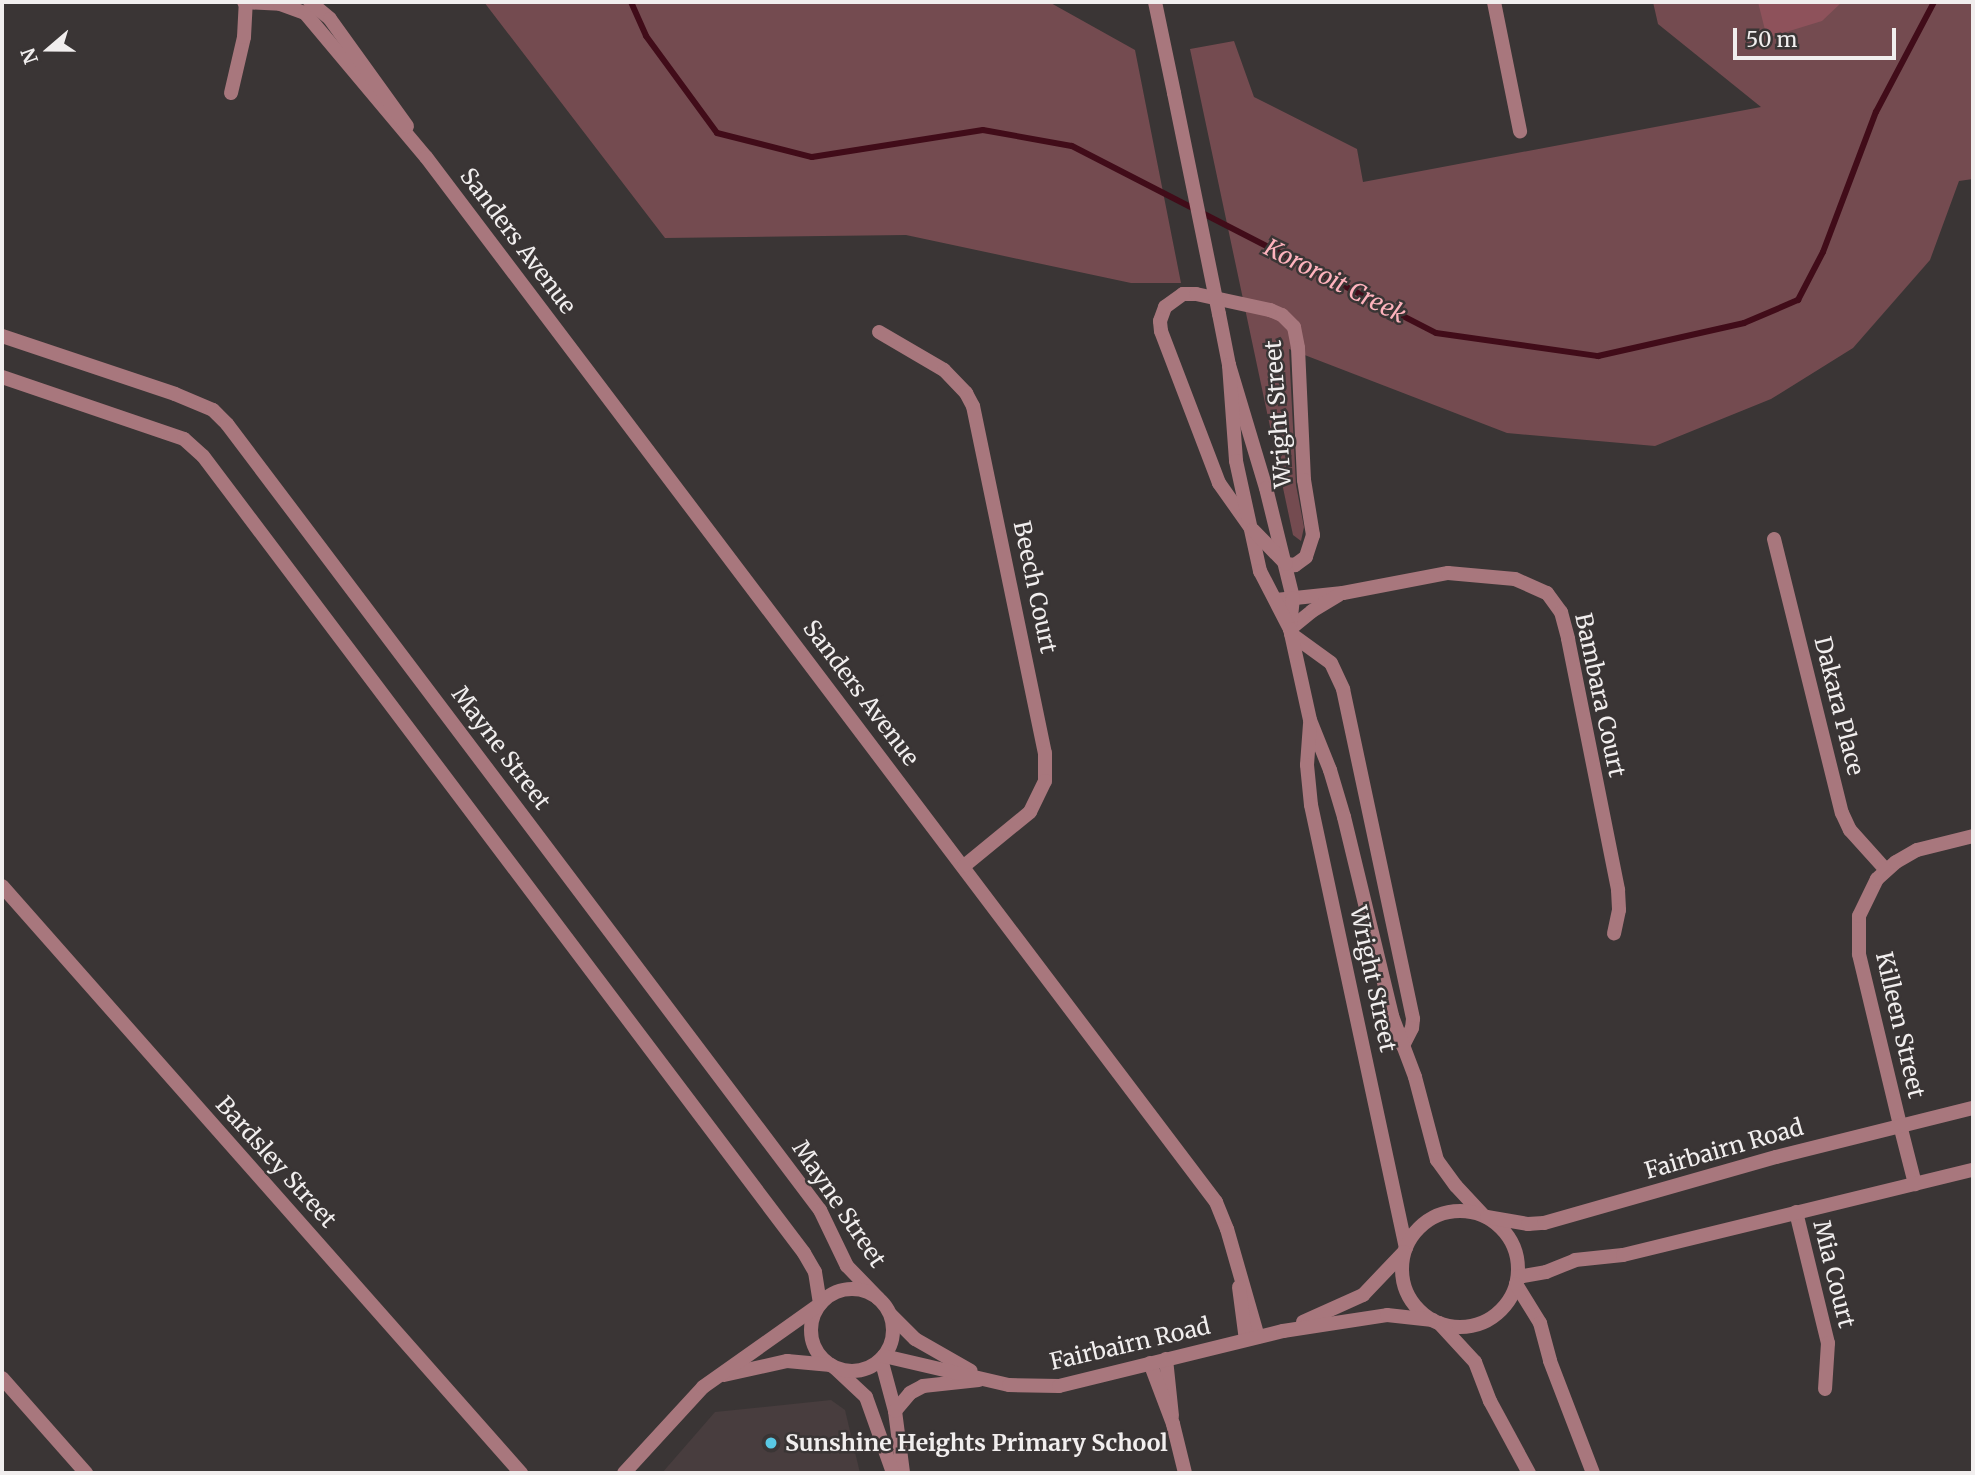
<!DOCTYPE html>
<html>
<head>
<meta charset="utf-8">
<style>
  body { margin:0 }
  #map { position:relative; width:1975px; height:1475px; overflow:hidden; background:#3a3535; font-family:Merriweather,serif }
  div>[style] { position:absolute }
  .built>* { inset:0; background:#483d3e }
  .green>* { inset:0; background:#744b50 }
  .forest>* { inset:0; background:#8e525b }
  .stream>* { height:6px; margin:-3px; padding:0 3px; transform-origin:3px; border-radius:3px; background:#410c19 }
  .minor>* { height:14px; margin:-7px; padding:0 7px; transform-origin:7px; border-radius:7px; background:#a8777d }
  .tertiary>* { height:14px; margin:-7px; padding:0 7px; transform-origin:7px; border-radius:7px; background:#a8777d }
  .tertiary>.ring { margin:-7px; padding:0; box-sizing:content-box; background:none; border:14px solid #a8777d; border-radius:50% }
  .tertiary-bridge>* { height:14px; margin:-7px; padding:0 7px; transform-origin:7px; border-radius:7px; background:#a8777d }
  .dots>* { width:19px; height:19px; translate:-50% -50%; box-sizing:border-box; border:4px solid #3a3535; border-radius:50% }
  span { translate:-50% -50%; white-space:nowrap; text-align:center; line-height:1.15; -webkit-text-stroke:5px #3a3535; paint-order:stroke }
  .street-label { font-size:23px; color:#f1eeee }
  .poi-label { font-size:23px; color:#f1eeee; font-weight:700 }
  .left { translate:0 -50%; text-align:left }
  .water-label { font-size:24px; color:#feb3bd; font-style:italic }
  .frame { position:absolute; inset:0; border:4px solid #f1eeee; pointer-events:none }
  .north { position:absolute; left:14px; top:14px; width:70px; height:70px; -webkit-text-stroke:5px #3a3535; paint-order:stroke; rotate:250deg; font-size:19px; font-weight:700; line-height:28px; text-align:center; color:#f1eeee }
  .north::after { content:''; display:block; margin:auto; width:24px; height:32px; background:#f1eeee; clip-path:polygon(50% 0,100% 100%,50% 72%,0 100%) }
  .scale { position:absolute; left:1733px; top:28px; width:163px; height:32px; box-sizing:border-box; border:4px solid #f1eeee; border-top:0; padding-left:9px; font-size:21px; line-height:24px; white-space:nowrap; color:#f1eeee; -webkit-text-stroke:5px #3a3535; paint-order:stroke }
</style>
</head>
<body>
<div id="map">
  <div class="built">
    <i style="clip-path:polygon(831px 1400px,845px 1410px,860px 1473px,662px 1473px,715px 1412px)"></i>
  </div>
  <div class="green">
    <i style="clip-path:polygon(484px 2px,1049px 2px,1135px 50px,1181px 283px,1131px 283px,906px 235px,665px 238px)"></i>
    <i style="clip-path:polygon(1653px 2px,1973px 2px,1973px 179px,1959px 181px,1930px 260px,1853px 348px,1771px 399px,1655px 446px,1507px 433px,1289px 349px,1296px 485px,1304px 527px,1301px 541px,1293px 535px,1190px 49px,1234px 41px,1254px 97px,1357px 149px,1363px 182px,1761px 107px,1658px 24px)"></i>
  </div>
  <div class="forest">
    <i style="clip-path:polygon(1758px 2px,1842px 2px,1822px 21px,1767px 38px)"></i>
  </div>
  <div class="stream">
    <i style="left:631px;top:2px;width:37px;rotate:66deg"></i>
    <i style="left:646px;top:36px;width:120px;rotate:53.8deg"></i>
    <i style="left:717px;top:133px;width:98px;rotate:14.2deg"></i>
    <i style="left:812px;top:157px;width:173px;rotate:-9deg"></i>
    <i style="left:983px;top:130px;width:90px;rotate:10.2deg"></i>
    <i style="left:1072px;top:146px;width:409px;rotate:27.2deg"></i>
    <i style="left:1436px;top:333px;width:164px;rotate:8.1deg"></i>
    <i style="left:1598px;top:356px;width:150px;rotate:-12.7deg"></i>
    <i style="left:1744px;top:323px;width:59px;rotate:-23.1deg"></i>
    <i style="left:1798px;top:300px;width:54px;rotate:-62.5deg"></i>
    <i style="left:1823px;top:252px;width:150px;rotate:-69.3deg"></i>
    <i style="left:1876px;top:112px;width:124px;rotate:-62.2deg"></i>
  </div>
  <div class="minor">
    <i style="left:244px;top:2px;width:36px;rotate:3deg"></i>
    <i style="left:280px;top:4px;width:27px;rotate:20deg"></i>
    <i style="left:305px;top:13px;width:188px;rotate:50deg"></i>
    <i style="left:426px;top:157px;width:1310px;rotate:52.91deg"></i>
    <i style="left:1216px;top:1202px;width:29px;rotate:68deg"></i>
    <i style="left:1227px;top:1229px;width:112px;rotate:74deg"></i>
    <i style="left:310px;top:2px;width:26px;rotate:40deg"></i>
    <i style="left:330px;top:19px;width:132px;rotate:54.3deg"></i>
    <i style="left:1494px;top:2px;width:132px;rotate:78.6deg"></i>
    <i style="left:231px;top:93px;width:57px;rotate:-76.9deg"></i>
    <i style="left:244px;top:37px;width:35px;rotate:-87deg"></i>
    <i style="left:879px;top:332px;width:75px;rotate:30.3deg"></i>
    <i style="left:944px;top:370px;width:32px;rotate:46deg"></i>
    <i style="left:966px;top:393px;width:15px;rotate:62deg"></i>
    <i style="left:973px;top:406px;width:354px;rotate:78.3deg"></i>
    <i style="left:1045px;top:753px;width:28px;rotate:90deg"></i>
    <i style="left:1045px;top:781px;width:34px;rotate:116deg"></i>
    <i style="left:1030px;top:812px;width:85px;rotate:140.7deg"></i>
    <i style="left:2px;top:336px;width:182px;rotate:18.5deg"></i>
    <i style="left:175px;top:394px;width:41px;rotate:22.8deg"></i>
    <i style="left:213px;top:410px;width:20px;rotate:45deg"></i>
    <i style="left:227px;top:424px;width:985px;rotate:52.97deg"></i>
    <i style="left:820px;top:1210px;width:62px;rotate:64.3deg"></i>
    <i style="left:847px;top:1266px;width:45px;rotate:45.9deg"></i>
    <i style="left:2px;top:377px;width:192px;rotate:18.8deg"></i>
    <i style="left:184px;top:439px;width:25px;rotate:42deg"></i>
    <i style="left:203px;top:456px;width:998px;rotate:52.98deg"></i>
    <i style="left:804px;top:1253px;width:22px;rotate:60deg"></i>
    <i style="left:815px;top:1272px;width:30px;rotate:81deg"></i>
    <i style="left:1250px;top:527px;width:54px;rotate:-125.2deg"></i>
    <i style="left:1219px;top:483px;width:163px;rotate:-110.9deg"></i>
    <i style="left:1161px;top:331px;width:10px;rotate:-96deg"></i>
    <i style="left:1160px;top:321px;width:15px;rotate:-70deg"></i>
    <i style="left:1165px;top:307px;width:22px;rotate:-36deg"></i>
    <i style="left:1183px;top:294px;width:13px"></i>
    <i style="left:1196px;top:294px;width:76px;rotate:12.2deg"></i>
    <i style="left:1270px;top:310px;width:13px;rotate:23deg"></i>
    <i style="left:1282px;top:315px;width:17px;rotate:45deg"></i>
    <i style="left:1294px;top:327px;width:21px;rotate:79deg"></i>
    <i style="left:1298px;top:348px;width:132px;rotate:87.4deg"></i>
    <i style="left:1304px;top:480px;width:56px;rotate:80.7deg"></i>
    <i style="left:1313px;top:535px;width:23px;rotate:108deg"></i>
    <i style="left:1306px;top:557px;width:14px;rotate:144deg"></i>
    <i style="left:1295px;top:565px;width:9px;rotate:-174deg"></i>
    <i style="left:1774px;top:539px;width:282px;rotate:76.1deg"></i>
    <i style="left:1842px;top:813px;width:19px;rotate:65deg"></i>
    <i style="left:1850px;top:830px;width:54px;rotate:48deg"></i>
    <i style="left:1276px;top:600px;width:67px;rotate:-6deg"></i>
    <i style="left:1343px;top:593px;width:107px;rotate:-10.8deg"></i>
    <i style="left:1448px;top:573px;width:67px;rotate:5.1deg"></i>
    <i style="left:1515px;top:579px;width:35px;rotate:24deg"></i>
    <i style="left:1547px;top:593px;width:24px;rotate:54deg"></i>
    <i style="left:1561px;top:612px;width:28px;rotate:75deg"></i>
    <i style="left:1568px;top:639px;width:256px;rotate:78.7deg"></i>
    <i style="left:1618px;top:890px;width:20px;rotate:87deg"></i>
    <i style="left:1619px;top:910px;width:24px;rotate:102deg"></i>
    <i style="left:1290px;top:629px;width:28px;rotate:-39deg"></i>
    <i style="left:1312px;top:611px;width:31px;rotate:-31deg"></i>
    <i style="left:1291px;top:634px;width:49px;rotate:35.9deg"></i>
    <i style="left:1331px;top:663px;width:29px;rotate:65deg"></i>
    <i style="left:1343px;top:689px;width:337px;rotate:78deg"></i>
    <i style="left:1413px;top:1019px;width:9px;rotate:96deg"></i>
    <i style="left:1412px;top:1028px;width:20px;rotate:117deg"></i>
    <i style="left:2px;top:886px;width:784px;rotate:48.52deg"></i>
    <i style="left:1900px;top:1125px;width:176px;rotate:-103.5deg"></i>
    <i style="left:1859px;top:954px;width:38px;rotate:-90deg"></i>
    <i style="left:1859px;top:916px;width:41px;rotate:-64.1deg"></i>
    <i style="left:1877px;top:879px;width:25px;rotate:-42deg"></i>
    <i style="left:1896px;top:862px;width:24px;rotate:-30deg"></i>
    <i style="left:1917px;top:850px;width:58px;rotate:-14deg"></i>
    <i style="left:1796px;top:1212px;width:135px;rotate:76.3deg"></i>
    <i style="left:1828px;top:1343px;width:46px;rotate:93.7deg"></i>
    <i style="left:1239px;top:1287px;width:53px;rotate:82.5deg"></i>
    <i style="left:881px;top:1359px;width:54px;rotate:74.9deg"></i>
    <i style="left:895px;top:1411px;width:63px;rotate:82.6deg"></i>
    <i style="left:1166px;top:1359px;width:57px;rotate:84deg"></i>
    <i style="left:1150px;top:1363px;width:65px;rotate:69.3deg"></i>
    <i style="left:1173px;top:1424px;width:50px;rotate:76.2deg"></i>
    <i style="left:835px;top:1368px;width:42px;rotate:43.1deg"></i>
    <i style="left:866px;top:1397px;width:81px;rotate:70.4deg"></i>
    <i style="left:2px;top:1378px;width:127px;rotate:48.5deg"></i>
    <i style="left:895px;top:1411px;width:23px;rotate:-50deg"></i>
    <i style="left:910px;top:1393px;width:15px;rotate:-28deg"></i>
    <i style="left:923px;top:1386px;width:56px;rotate:-6.1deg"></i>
  </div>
  <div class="tertiary">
    <i style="left:1155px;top:2px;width:93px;rotate:78.2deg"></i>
    <i style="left:1219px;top:314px;width:52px;rotate:78.9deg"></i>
    <i style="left:1229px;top:365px;width:128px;rotate:73.3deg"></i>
    <i style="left:1266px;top:488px;width:113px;rotate:76.2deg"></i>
    <i style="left:1293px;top:598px;width:31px;rotate:96deg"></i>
    <i style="left:1229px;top:365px;width:96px;rotate:85.8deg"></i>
    <i style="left:1236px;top:461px;width:113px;rotate:77.7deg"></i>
    <i style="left:1260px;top:571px;width:65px;rotate:62.7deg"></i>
    <i style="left:1290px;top:629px;width:93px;rotate:77.6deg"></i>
    <i style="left:1310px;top:720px;width:54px;rotate:68.2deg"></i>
    <i style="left:1330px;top:770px;width:49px;rotate:73.4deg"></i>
    <i style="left:1344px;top:817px;width:205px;rotate:76.4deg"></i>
    <i style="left:1392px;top:1016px;width:65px;rotate:69.3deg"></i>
    <i style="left:1415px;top:1077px;width:86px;rotate:75.2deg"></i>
    <i style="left:1437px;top:1160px;width:32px;rotate:54deg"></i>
    <i style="left:1456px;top:1186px;width:40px;rotate:47deg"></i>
    <i style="left:1253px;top:530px;width:47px;rotate:45.9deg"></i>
    <i style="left:1310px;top:724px;width:41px;rotate:94.2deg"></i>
    <i style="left:1307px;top:765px;width:40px;rotate:84.3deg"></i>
    <i style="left:1311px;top:805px;width:453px;rotate:77.9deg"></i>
    <i style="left:1900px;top:1125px;width:61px;rotate:75.7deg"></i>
    <i class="ring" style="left:1402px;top:1211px;width:102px;height:102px"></i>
    <i style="left:1487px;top:1217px;width:42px;rotate:9.7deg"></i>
    <i style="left:1528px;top:1224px;width:16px;rotate:-4deg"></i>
    <i style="left:1544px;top:1223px;width:241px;rotate:-15.9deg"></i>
    <i style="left:1776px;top:1157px;width:203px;rotate:-14deg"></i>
    <i style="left:1518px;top:1277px;width:28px;rotate:-10deg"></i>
    <i style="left:1546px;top:1272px;width:31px;rotate:-22deg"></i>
    <i style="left:1575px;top:1260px;width:48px;rotate:-5.9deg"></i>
    <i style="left:1623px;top:1255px;width:360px;rotate:-13.7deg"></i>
    <i style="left:1516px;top:1284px;width:46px;rotate:58.4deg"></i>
    <i style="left:1540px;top:1323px;width:39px;rotate:75deg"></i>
    <i style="left:1550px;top:1361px;width:120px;rotate:69deg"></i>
    <i class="ring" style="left:811px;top:1289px;width:68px;height:68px"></i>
    <i style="left:891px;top:1315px;width:34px;rotate:45deg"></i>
    <i style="left:915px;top:1339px;width:64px;rotate:29.7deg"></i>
    <i style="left:1303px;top:1322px;width:66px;rotate:-24.2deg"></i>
    <i style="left:1363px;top:1295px;width:59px;rotate:-46.4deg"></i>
    <i style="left:1439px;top:1323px;width:53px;rotate:47.3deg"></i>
    <i style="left:1475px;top:1362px;width:42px;rotate:69deg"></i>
    <i style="left:1490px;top:1401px;width:82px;rotate:61.6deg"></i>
    <i style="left:884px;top:1356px;width:128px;rotate:13.1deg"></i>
    <i style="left:1009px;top:1385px;width:50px;rotate:1.1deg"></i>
    <i style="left:1059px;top:1386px;width:231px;rotate:-13.8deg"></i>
    <i style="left:1283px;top:1331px;width:105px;rotate:-8.7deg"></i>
    <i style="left:1387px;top:1315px;width:46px;rotate:6.2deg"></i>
    <i style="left:724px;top:1375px;width:65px;rotate:-12.5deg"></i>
    <i style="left:787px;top:1361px;width:44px;rotate:5.2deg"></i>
    <i style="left:624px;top:1473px;width:117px;rotate:-47.4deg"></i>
    <i style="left:703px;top:1387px;width:138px;rotate:-35.3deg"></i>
  </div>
  <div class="tertiary-bridge">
    <i style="left:1174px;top:93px;width:226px;rotate:78.5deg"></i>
  </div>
  <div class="dots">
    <i style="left:771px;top:1443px;background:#59c8e4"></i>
  </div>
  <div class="street-label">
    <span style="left:518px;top:241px;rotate:53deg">Sanders Avenue</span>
    <span style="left:1278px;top:414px;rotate:-94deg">Wright Street</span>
    <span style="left:1035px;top:587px;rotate:78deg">Beech Court</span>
    <span style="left:861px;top:693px;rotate:53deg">Sanders Avenue</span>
    <span style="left:1600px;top:695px;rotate:78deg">Bambara Court</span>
    <span style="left:1839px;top:706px;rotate:76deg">Dakara Place</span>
    <span style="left:501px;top:748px;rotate:53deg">Mayne Street</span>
    <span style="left:1373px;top:979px;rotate:78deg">Wright Street</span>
    <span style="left:1900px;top:1025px;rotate:77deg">Killeen Street</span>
    <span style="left:1724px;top:1149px;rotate:-16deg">Fairbairn Road</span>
    <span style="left:276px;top:1162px;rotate:48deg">Bardsley Street</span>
    <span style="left:839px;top:1204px;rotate:56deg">Mayne Street</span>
    <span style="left:1834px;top:1274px;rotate:76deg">Mia Court</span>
    <span style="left:1130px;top:1344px;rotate:-13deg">Fairbairn Road</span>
  </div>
  <div class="poi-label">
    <span class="left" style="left:785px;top:1443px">Sunshine Heights Primary School</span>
  </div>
  <div class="water-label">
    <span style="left:1335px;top:281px;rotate:27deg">Kororoit Creek</span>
  </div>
  <div class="frame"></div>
  <div class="north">N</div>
  <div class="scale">50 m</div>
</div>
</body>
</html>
